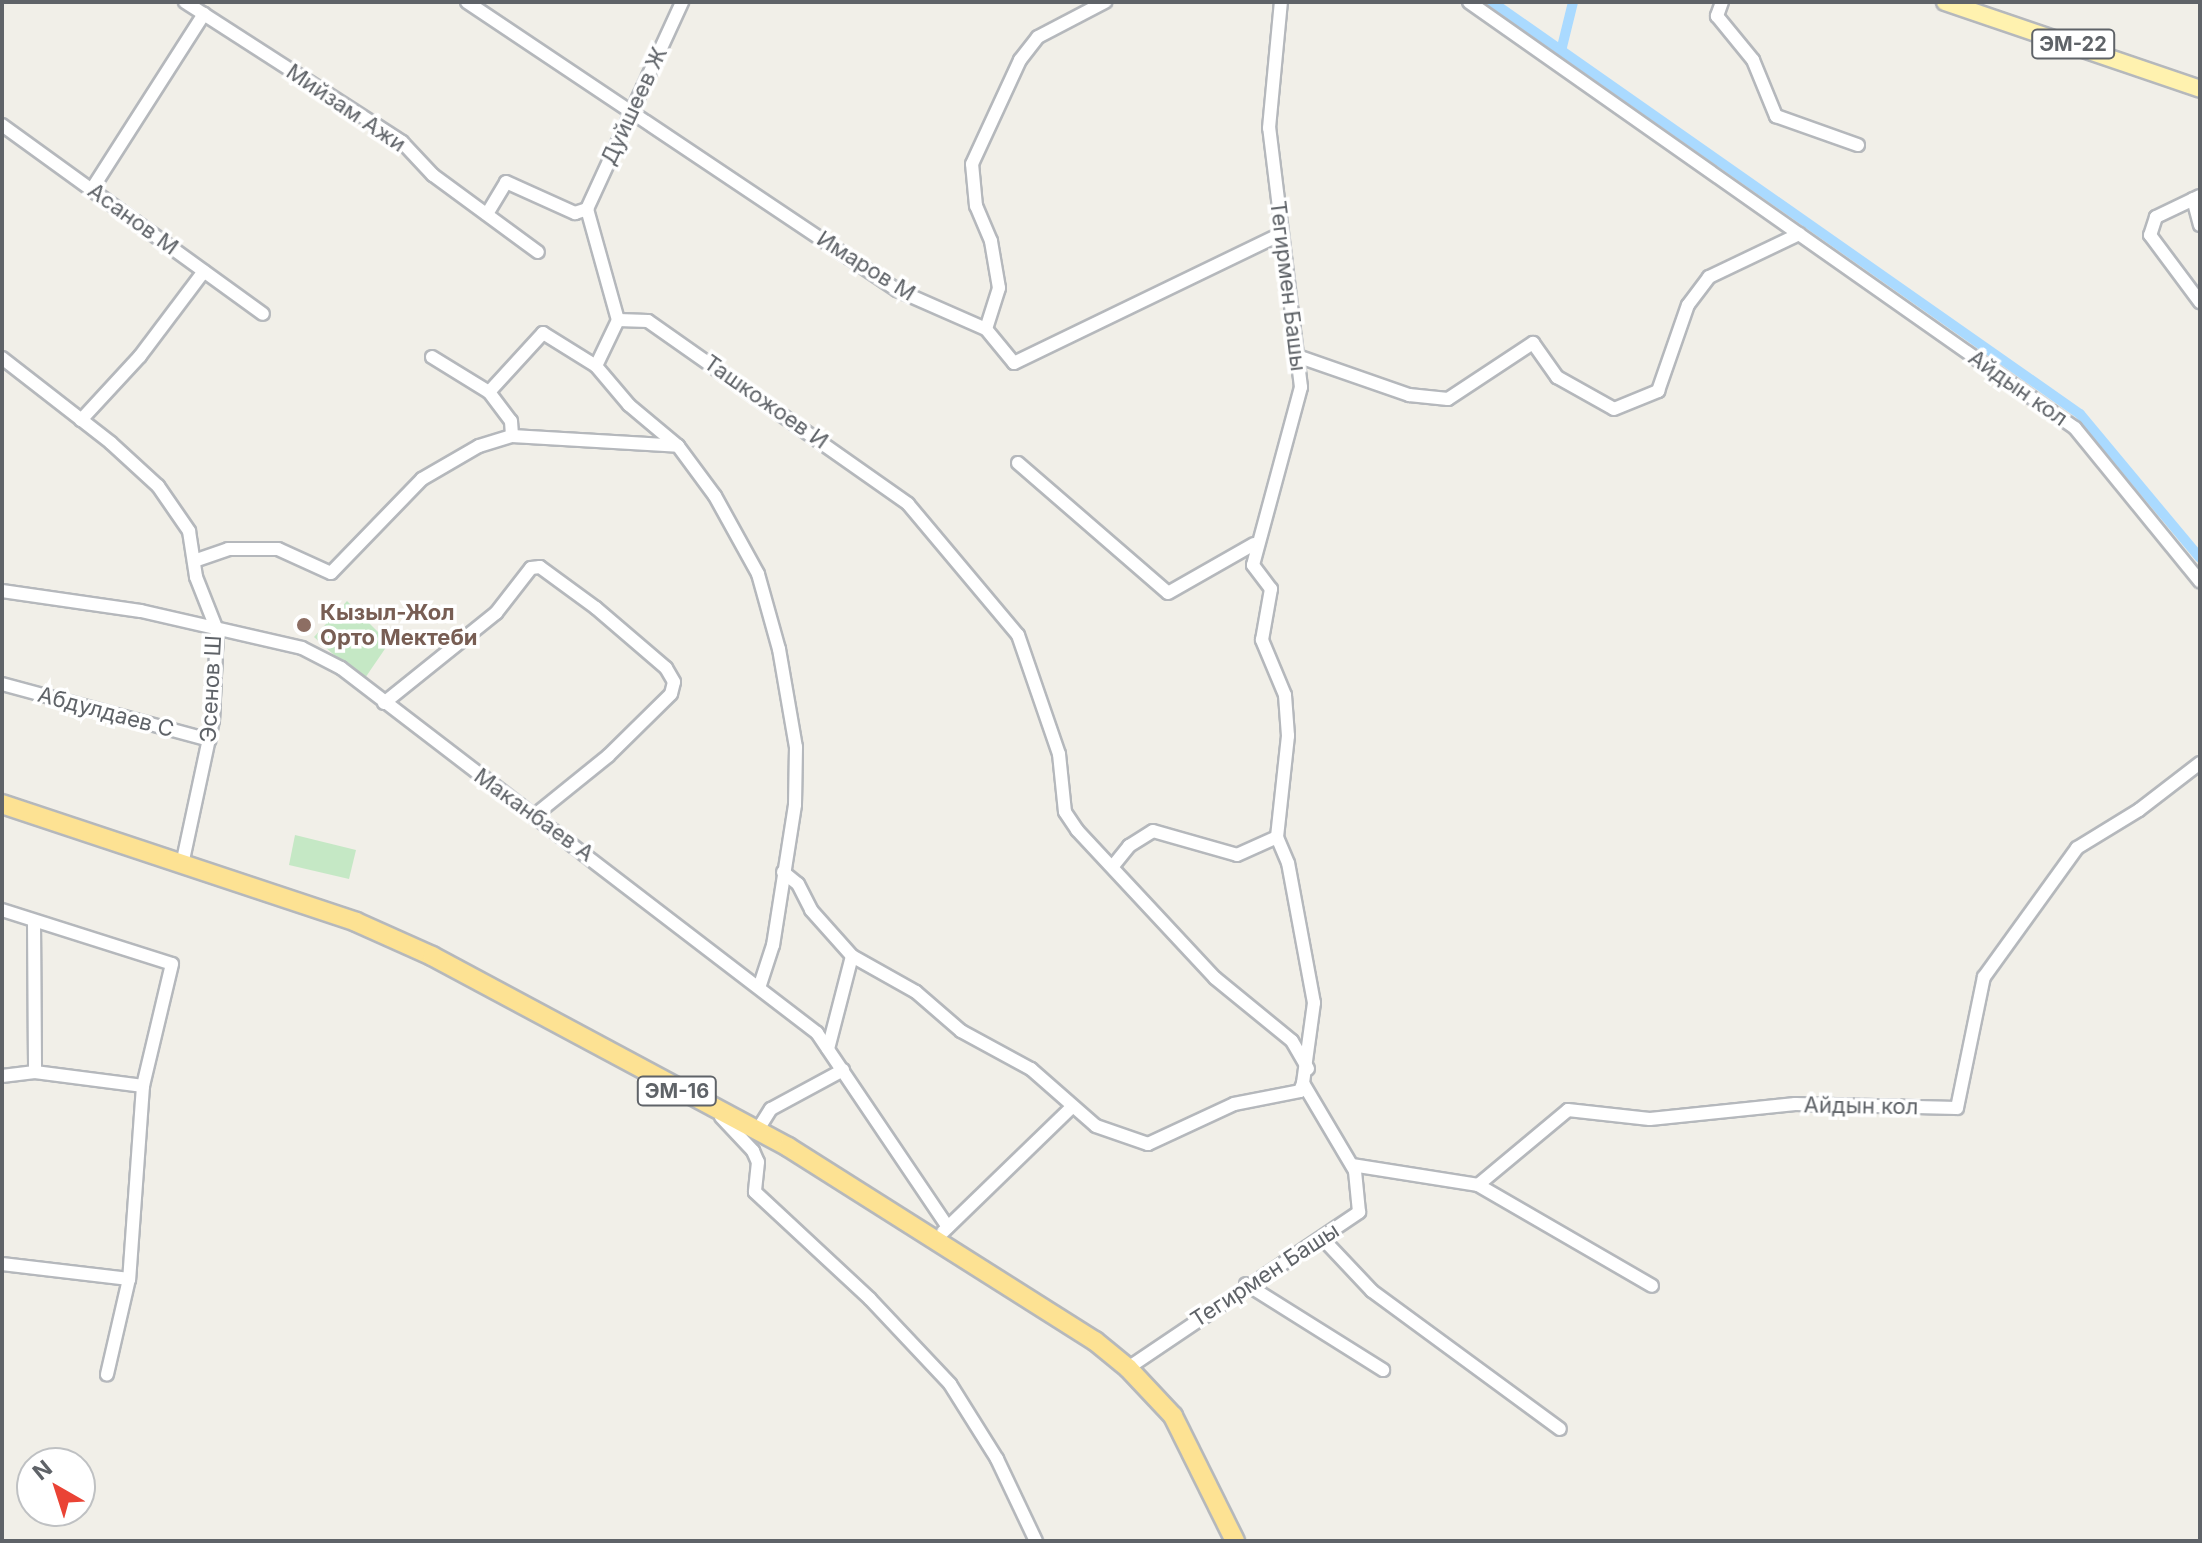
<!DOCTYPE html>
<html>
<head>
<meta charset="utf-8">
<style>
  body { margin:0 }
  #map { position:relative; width:2202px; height:1543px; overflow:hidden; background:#f1efe8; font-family:Inter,sans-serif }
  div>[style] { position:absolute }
  .green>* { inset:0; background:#c5e8c5 }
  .canal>* { height:10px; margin:-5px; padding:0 5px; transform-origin:5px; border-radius:5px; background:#aadaff }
  .roads { filter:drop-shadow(2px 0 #b5b8bc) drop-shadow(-2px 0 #b5b8bc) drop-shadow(0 2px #b5b8bc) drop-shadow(0 -2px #b5b8bc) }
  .minor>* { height:12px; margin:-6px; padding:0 6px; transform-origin:6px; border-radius:6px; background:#fff }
  .major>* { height:16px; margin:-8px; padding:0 8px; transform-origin:8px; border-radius:8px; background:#fff2af }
  .highway>* { height:18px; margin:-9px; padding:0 9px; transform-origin:9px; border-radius:9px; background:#fde293 }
  .dots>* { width:22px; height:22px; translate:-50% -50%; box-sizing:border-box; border:4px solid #fff; border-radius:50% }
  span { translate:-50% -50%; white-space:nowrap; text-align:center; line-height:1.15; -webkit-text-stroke:7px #fff; paint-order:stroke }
  .shield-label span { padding:2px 6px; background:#fff; border:2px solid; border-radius:6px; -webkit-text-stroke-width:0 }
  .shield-label { font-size:20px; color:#5f6368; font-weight:700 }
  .street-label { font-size:22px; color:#5f6368 }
  .education-label { font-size:22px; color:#785e54; font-weight:700 }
  .left { translate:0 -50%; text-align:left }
  .frame { position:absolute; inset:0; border:4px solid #5f6368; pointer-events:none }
  .north { position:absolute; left:16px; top:1447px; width:80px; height:80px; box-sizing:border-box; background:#fff; border:2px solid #bfc1c3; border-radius:50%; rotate:321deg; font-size:22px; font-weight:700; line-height:32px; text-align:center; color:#5f6368 }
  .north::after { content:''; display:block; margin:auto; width:28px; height:36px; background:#ea4335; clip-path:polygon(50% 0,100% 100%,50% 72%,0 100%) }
</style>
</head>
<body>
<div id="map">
  <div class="green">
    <i style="clip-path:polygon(347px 601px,389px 643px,363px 681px,314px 637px)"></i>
    <i style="clip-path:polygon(295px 835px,356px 850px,349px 879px,289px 865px)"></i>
  </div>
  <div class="canal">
    <i style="left:1492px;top:2px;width:718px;rotate:35.02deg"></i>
    <i style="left:2080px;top:414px;width:187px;rotate:50.2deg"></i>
    <i style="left:1561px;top:51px;width:50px;rotate:-76.2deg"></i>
  </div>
  <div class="roads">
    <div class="minor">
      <i style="left:185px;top:2px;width:258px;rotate:32.8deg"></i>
      <i style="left:402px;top:142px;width:45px;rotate:46.8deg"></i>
      <i style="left:433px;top:175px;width:130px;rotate:36.3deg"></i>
      <i style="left:467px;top:2px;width:518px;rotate:33.81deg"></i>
      <i style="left:897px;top:290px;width:97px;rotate:23.7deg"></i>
      <i style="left:986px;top:329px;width:44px;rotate:50.5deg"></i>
      <i style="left:1014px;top:363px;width:297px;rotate:-25.8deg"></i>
      <i style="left:1469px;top:2px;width:741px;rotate:35.11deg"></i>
      <i style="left:2075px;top:428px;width:198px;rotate:50.8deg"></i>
      <i style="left:1722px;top:2px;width:15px;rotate:110deg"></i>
      <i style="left:1717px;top:16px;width:57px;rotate:50.7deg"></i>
      <i style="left:1753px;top:60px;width:61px;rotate:67.7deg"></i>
      <i style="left:1776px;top:116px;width:87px;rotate:19.5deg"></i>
      <i style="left:2px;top:125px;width:322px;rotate:35.9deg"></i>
      <i style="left:92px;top:189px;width:208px;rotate:-57.4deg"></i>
      <i style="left:2200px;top:196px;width:49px;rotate:154.5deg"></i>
      <i style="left:2156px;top:217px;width:19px;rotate:108deg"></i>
      <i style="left:2150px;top:235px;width:84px;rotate:53.3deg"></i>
      <i style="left:2193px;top:199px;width:27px;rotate:75deg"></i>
      <i style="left:587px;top:209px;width:228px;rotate:-65.3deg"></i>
      <i style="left:587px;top:209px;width:115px;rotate:74.4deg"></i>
      <i style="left:487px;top:214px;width:37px;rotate:-59deg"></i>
      <i style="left:506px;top:182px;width:76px;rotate:24.2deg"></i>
      <i style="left:575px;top:213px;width:13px;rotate:-18deg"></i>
      <i style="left:618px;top:320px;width:30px;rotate:2deg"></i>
      <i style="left:648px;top:321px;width:318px;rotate:35.1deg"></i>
      <i style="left:908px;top:504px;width:171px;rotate:50deg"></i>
      <i style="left:1018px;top:635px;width:126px;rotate:71deg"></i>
      <i style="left:1059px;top:754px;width:58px;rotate:84.1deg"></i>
      <i style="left:1065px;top:812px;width:22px;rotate:56deg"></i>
      <i style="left:1077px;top:830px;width:202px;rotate:47deg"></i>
      <i style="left:1215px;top:978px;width:99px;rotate:39.3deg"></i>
      <i style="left:1292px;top:1041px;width:32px;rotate:60deg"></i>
      <i style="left:986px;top:329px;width:43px;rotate:-72.4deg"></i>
      <i style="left:999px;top:288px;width:48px;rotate:-99.7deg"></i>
      <i style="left:991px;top:241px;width:38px;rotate:-113deg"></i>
      <i style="left:976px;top:206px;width:42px;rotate:-95.4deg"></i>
      <i style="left:972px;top:164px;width:115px;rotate:-65.2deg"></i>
      <i style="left:1020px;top:60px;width:29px;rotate:-52deg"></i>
      <i style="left:1038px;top:37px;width:76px;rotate:-27.6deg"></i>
      <i style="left:1297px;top:356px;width:119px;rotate:19.2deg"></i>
      <i style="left:1409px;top:395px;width:39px;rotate:6deg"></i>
      <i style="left:1448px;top:399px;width:102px;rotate:-33.4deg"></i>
      <i style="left:1533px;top:343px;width:42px;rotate:54.8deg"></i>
      <i style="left:1557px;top:377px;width:65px;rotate:29.3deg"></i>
      <i style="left:1614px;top:409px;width:48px;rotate:-22.2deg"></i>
      <i style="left:1658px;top:391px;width:91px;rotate:-70.8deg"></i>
      <i style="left:1688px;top:305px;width:35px;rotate:-53deg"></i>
      <i style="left:1709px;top:277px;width:100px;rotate:-25.5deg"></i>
      <i style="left:432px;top:357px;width:67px;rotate:31.6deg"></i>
      <i style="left:489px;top:392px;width:36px;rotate:53deg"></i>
      <i style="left:511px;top:421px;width:15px;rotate:86deg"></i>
      <i style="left:2px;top:358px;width:138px;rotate:37.9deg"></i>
      <i style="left:111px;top:443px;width:64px;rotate:42.5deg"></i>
      <i style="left:158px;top:486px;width:55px;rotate:55.4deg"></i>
      <i style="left:189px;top:531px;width:47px;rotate:81.3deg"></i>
      <i style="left:196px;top:577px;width:57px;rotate:68.4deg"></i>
      <i style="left:217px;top:630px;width:90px;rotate:92.5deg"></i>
      <i style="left:213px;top:720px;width:147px;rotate:102.1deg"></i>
      <i style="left:596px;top:366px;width:51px;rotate:-64.4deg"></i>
      <i style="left:489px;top:392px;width:80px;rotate:-47.5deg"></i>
      <i style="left:543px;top:333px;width:62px;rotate:31.9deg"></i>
      <i style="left:596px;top:366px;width:51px;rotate:49.8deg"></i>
      <i style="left:629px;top:405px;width:64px;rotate:39.9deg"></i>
      <i style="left:678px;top:446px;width:62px;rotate:53.5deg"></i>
      <i style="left:715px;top:496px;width:89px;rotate:61.1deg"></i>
      <i style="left:758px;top:574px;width:78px;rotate:74.4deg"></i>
      <i style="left:779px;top:649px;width:99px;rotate:80.2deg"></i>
      <i style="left:796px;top:747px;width:58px;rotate:91deg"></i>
      <i style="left:795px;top:805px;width:142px;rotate:98.9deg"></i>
      <i style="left:773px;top:945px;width:42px;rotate:108deg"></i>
      <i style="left:81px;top:420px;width:87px;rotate:-47.3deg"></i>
      <i style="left:140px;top:356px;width:106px;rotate:-53deg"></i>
      <i style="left:1018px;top:463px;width:198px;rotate:40.9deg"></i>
      <i style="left:1168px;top:593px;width:99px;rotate:-29.7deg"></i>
      <i style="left:194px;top:561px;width:36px;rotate:-19deg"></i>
      <i style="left:228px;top:549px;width:50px"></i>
      <i style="left:278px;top:549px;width:58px;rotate:24.4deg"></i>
      <i style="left:331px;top:573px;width:131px;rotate:-45.9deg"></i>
      <i style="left:422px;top:479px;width:66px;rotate:-30.1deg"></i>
      <i style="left:479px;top:446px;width:34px;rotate:-17deg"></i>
      <i style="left:512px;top:436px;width:166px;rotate:3.4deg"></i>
      <i style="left:2px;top:591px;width:140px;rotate:8.2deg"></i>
      <i style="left:141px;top:611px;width:165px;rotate:12.9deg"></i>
      <i style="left:302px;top:648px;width:44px;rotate:27.1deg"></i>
      <i style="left:341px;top:668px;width:600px;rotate:37.48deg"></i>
      <i style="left:817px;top:1033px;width:234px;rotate:56deg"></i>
      <i style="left:2px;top:684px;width:215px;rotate:15.1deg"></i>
      <i style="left:384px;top:703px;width:144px;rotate:-38.8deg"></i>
      <i style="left:496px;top:613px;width:57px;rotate:-52.1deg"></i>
      <i style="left:531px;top:568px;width:9px;rotate:-6deg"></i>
      <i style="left:540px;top:567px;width:69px;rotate:36.2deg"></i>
      <i style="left:596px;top:608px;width:92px;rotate:40.6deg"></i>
      <i style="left:666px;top:668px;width:16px;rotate:60deg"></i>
      <i style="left:674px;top:682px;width:12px;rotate:104deg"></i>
      <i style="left:671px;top:694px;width:88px;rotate:135.5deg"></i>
      <i style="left:608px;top:756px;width:94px;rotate:141.1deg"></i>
      <i style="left:1113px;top:866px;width:26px;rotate:-51deg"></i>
      <i style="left:1129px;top:846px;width:28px;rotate:-32deg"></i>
      <i style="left:1153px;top:831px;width:87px;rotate:15.9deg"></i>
      <i style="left:1237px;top:855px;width:44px;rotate:-24.2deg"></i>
      <i style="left:783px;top:872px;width:19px;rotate:39deg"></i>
      <i style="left:798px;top:884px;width:29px;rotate:63deg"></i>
      <i style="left:811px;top:910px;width:62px;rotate:48.3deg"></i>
      <i style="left:852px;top:956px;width:73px;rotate:29.4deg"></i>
      <i style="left:916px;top:992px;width:60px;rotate:40.9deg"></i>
      <i style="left:961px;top:1031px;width:80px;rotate:28.5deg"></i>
      <i style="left:1031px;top:1069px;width:86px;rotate:41.2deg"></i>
      <i style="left:1096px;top:1126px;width:55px;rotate:19.1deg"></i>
      <i style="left:1148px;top:1144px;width:95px;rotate:-24.9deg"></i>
      <i style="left:1234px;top:1104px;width:67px;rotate:-11.1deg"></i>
      <i style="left:1300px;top:1091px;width:9px;rotate:-69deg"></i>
      <i style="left:2px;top:910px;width:178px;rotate:17.6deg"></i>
      <i style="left:172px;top:964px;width:125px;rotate:103.4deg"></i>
      <i style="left:143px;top:1086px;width:194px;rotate:94.1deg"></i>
      <i style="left:129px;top:1279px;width:98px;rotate:103deg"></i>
      <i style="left:34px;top:922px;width:150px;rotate:89.6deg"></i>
      <i style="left:828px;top:1049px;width:96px;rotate:-75.5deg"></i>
      <i style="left:2px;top:1076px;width:33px;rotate:-7deg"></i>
      <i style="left:35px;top:1072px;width:109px;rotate:7.4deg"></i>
      <i style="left:721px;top:1117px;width:47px;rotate:46.7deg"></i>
      <i style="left:753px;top:1151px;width:12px;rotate:66deg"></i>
      <i style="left:758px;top:1162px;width:30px;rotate:96deg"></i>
      <i style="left:755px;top:1192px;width:157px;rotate:42.9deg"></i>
      <i style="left:870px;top:1299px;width:117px;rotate:46.7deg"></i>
      <i style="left:950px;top:1384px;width:89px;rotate:57.9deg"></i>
      <i style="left:997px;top:1459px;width:91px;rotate:64.6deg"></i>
      <i style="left:757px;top:1131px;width:26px;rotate:-58deg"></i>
      <i style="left:771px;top:1109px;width:82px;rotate:-28.4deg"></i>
      <i style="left:1352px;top:1165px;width:128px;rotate:9deg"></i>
      <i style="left:1478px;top:1185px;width:117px;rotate:-39.8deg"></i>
      <i style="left:1568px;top:1110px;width:82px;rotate:6.3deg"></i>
      <i style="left:1650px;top:1119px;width:146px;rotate:-5.9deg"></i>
      <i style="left:1795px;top:1104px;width:162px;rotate:1.4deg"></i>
      <i style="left:1957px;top:1108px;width:134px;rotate:-78.4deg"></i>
      <i style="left:1984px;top:977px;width:159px;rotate:-54.2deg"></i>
      <i style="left:2077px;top:848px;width:73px;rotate:-31.5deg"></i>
      <i style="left:2139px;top:810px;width:77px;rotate:-37.6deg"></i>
      <i style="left:1478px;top:1185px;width:201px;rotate:30.1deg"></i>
      <i style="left:943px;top:1232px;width:180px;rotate:-44.1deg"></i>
      <i style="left:1323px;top:1239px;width:71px;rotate:46.7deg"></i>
      <i style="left:1372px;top:1291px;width:233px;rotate:36.3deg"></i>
      <i style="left:2px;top:1264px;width:128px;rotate:6.7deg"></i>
      <i style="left:1246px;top:1284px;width:162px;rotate:32.1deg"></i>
      <i style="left:1128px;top:1368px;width:279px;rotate:-34deg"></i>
      <i style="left:1359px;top:1212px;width:41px;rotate:-95.6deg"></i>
      <i style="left:1355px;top:1171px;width:102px;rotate:-120.6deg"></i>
      <i style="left:1303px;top:1083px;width:81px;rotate:-82.2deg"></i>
      <i style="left:1314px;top:1003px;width:142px;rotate:-100.5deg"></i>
      <i style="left:1288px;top:863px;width:28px;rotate:-113deg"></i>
      <i style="left:1277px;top:837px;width:102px;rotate:-83.8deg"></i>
      <i style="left:1288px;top:736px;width:41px;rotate:-94.2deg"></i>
      <i style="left:1285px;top:695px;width:60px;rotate:-112.7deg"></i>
      <i style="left:1262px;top:640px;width:52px;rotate:-80deg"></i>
      <i style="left:1271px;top:589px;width:30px;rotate:-127deg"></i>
      <i style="left:1253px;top:565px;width:184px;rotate:-74.9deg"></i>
      <i style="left:1301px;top:387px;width:261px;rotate:-97deg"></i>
      <i style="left:1269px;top:128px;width:127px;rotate:-84.6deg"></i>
    </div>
    <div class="major">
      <i style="left:1945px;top:2px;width:269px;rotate:18.8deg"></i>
    </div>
    <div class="highway">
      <i style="left:2px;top:804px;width:373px;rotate:18.4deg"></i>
      <i style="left:356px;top:922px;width:83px;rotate:24.1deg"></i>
      <i style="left:432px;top:956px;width:404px;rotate:28.2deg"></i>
      <i style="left:788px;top:1147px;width:363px;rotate:32.3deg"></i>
      <i style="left:1095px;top:1341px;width:43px;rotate:39.3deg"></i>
      <i style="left:1128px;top:1368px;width:66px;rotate:46.8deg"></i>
      <i style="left:1173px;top:1416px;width:140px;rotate:63.6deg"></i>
    </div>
  </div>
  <div class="dots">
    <i style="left:304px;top:625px;background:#8d6e63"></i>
  </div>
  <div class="shield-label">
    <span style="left:2073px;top:44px">ЭМ-22</span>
    <span style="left:677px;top:1091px">ЭМ-16</span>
  </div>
  <div class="street-label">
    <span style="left:634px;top:106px;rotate:-65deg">Дуйшеев Ж</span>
    <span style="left:346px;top:108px;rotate:34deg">Мийзам Ажи</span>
    <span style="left:133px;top:219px;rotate:36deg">Асанов М</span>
    <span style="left:866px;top:266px;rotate:32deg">Имаров М</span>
    <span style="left:1288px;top:286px;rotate:83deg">Тегирмен Башы</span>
    <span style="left:2018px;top:388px;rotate:35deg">Айдын кол</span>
    <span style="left:766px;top:402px;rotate:35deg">Ташкожоев И</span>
    <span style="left:211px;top:689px;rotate:-87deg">Эсенов Ш</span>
    <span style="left:106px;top:712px;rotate:15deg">Абдулдаев С</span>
    <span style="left:534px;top:815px;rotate:36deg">Маканбаев А</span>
    <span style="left:1861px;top:1106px;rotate:1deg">Айдын кол</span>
    <span style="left:1265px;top:1275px;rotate:-33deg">Тегирмен Башы</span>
  </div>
  <div class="education-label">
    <span class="left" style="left:320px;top:625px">Кызыл-Жол<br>Орто Мектеби</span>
  </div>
  <div class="frame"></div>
  <div class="north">N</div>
</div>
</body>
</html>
